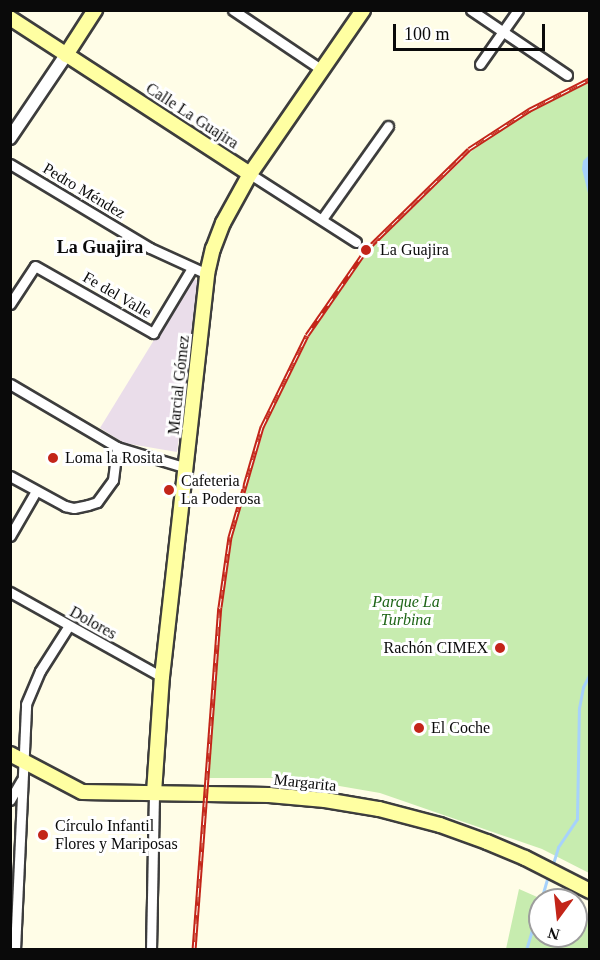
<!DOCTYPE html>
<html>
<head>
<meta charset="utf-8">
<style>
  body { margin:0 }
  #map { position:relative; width:600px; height:960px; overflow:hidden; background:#fffde7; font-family:Georgia,serif }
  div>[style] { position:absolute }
  .industrial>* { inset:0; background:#eaddea }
  .green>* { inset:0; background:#c7ecaf }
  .water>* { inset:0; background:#a7d2fb }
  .stream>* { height:3px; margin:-1.5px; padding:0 1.5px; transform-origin:1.5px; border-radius:1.5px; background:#a7d2fb }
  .roads { filter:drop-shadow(2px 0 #3d3d3d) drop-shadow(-2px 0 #3d3d3d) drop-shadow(0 2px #3d3d3d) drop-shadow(0 -2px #3d3d3d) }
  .minor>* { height:9px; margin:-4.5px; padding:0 4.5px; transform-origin:4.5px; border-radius:4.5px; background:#fff }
  .tertiary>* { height:12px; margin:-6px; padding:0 6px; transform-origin:6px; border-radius:6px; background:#fff }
  .secondary>* { height:14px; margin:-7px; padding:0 7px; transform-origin:7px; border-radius:7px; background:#ffffa2 }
  .rail>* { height:5px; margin-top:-2.5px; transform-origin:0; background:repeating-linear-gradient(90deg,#fff 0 9px,#c32519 0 18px); box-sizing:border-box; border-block:2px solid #c32519 }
  .dots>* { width:16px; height:16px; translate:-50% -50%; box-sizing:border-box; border:3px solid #fff; border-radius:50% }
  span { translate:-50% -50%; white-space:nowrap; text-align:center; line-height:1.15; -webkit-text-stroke:6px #fff; paint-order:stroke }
  .street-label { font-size:16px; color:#0a0a0a }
  .poi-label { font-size:16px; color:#0a0a0a }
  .left { translate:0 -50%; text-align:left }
  .right { translate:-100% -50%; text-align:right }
  .park-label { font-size:16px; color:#1e6517; font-style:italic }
  .neighbourhood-label { font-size:18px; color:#0a0a0a; font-weight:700 }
  .frame { position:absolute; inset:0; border:12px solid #0a0a0a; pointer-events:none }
  .north { position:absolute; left:528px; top:888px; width:60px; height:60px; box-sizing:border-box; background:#fff; border:2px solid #9d9d9d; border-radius:50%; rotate:195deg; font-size:16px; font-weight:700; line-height:24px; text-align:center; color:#0a0a0a }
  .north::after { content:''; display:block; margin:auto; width:21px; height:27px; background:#c32519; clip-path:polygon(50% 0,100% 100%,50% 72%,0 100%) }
  .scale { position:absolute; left:393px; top:24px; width:152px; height:27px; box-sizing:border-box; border:3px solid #0a0a0a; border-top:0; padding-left:8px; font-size:18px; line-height:21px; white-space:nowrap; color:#0a0a0a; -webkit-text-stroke:4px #fff; paint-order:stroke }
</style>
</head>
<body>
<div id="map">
  <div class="industrial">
    <i style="clip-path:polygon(192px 278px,200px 282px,177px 452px,124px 443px,100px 428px)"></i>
  </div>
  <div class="green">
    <i style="clip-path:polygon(589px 80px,589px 873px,542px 849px,380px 793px,293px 778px,208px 778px,223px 588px,233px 533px,266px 423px,311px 333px,369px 250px,479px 144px,536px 108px)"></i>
    <i style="clip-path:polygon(519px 889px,544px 900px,540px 900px,540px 936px,576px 936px,576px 915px,589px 921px,589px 949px,506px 949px)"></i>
  </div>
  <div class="water">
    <i style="clip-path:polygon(589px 155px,589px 197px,582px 169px,583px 161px)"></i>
  </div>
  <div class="stream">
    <i style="left:552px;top:867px;width:21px;rotate:-73deg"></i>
    <i style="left:558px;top:847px;width:34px;rotate:-56deg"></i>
    <i style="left:577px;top:819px;width:111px;rotate:-89deg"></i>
    <i style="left:579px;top:708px;width:21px;rotate:-79deg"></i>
    <i style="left:583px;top:687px;width:16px;rotate:-63deg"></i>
    <i style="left:541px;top:900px;width:25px;rotate:-74deg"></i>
    <i style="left:526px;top:950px;width:49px;rotate:-73.4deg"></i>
  </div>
  <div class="roads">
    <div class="minor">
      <i style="left:233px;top:10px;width:107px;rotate:34deg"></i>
      <i style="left:471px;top:10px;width:116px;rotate:34.1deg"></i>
      <i style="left:480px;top:64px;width:66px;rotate:-54.9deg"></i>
      <i style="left:10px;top:164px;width:163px;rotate:31deg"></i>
      <i style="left:150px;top:248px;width:63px;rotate:24.5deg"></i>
      <i style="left:250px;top:174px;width:126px;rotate:32.7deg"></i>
      <i style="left:322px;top:219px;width:114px;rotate:-54.6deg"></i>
      <i style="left:10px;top:304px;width:45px;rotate:-56.7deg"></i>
      <i style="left:35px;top:266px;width:136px;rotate:29.6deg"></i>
      <i style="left:153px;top:333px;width:76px;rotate:-59deg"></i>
      <i style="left:10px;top:384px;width:124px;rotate:30.5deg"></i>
      <i style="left:117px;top:447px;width:73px;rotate:16.7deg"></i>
      <i style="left:10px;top:476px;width:63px;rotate:28.6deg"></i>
      <i style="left:65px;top:506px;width:9px;rotate:13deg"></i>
      <i style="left:74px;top:508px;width:14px;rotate:-12deg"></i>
      <i style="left:88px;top:505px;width:9px;rotate:-18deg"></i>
      <i style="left:97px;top:502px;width:27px;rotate:-54deg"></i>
      <i style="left:113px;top:480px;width:33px;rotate:-83deg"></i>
      <i style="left:10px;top:536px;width:52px;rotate:-60deg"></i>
      <i style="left:10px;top:592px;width:174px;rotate:29.2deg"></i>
      <i style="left:10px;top:800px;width:22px;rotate:-60deg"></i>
      <i style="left:15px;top:950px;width:246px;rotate:-87.4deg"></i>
      <i style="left:26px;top:704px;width:36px;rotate:-67deg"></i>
      <i style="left:40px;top:671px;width:52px;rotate:-57.5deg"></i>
      <i style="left:151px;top:950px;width:157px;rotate:-88.9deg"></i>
    </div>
    <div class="tertiary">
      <i style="left:10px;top:138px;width:100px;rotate:-56deg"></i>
    </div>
    <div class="secondary">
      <i style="left:10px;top:18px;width:286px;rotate:33deg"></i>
      <i style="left:66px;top:55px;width:54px;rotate:-57.2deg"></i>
      <i style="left:10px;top:754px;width:81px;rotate:27.8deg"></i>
      <i style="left:82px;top:792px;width:187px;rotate:0.9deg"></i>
      <i style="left:269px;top:795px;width:56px;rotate:5.1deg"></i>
      <i style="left:325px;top:800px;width:55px;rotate:9.5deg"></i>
      <i style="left:379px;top:809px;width:63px;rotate:14.7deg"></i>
      <i style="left:440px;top:825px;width:50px;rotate:19.9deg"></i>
      <i style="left:487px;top:842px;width:41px;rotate:22.8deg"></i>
      <i style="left:525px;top:858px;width:73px;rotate:26.9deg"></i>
      <i style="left:154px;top:793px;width:116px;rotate:-86.1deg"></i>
      <i style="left:162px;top:677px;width:406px;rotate:-83.6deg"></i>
      <i style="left:207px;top:274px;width:26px;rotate:-77deg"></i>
      <i style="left:213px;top:249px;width:28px;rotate:-69deg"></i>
      <i style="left:223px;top:223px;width:56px;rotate:-61.1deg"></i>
      <i style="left:250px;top:174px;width:199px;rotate:-55.4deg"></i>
    </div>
  </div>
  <div class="rail">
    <i style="left:194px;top:950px;width:344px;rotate:-85.7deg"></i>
    <i style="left:220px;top:607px;width:71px;rotate:-81.9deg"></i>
    <i style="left:230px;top:537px;width:115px;rotate:-73.8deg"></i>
    <i style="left:262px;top:427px;width:102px;rotate:-63.9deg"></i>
    <i style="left:307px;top:335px;width:103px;rotate:-55.2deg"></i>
    <i style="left:366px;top:250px;width:144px;rotate:-44.4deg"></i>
    <i style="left:469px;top:149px;width:72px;rotate:-33deg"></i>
    <i style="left:529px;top:110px;width:68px;rotate:-26.9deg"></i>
  </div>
  <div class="dots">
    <i style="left:366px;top:250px;background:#c32519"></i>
    <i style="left:53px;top:458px;background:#c32519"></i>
    <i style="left:169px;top:490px;background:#c32519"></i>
    <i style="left:500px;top:648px;background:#c32519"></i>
    <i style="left:419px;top:728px;background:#c32519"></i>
    <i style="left:43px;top:835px;background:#c32519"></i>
  </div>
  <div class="street-label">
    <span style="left:192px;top:116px;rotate:33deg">Calle La Guajira</span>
    <span style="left:84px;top:191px;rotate:31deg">Pedro Méndez</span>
    <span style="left:117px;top:295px;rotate:30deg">Fe del Valle</span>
    <span style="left:179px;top:385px;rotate:-84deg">Marcial Gómez</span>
    <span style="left:93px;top:623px;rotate:29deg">Dolores</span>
    <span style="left:305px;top:783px;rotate:6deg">Margarita</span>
  </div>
  <div class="poi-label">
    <span class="left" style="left:380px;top:250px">La Guajira</span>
    <span class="left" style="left:65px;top:458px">Loma la Rosita</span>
    <span class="left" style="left:181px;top:490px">Cafeteria<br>La Poderosa</span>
    <span class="right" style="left:488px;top:648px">Rachón CIMEX</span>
    <span class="left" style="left:431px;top:728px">El Coche</span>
    <span class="left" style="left:55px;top:835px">Círculo Infantil<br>Flores y Mariposas</span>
  </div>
  <div class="park-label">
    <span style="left:406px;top:611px">Parque La<br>Turbina</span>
  </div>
  <div class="neighbourhood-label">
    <span style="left:100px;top:247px">La Guajira</span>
  </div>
  <div class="frame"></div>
  <div class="north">N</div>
  <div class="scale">100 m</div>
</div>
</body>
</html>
